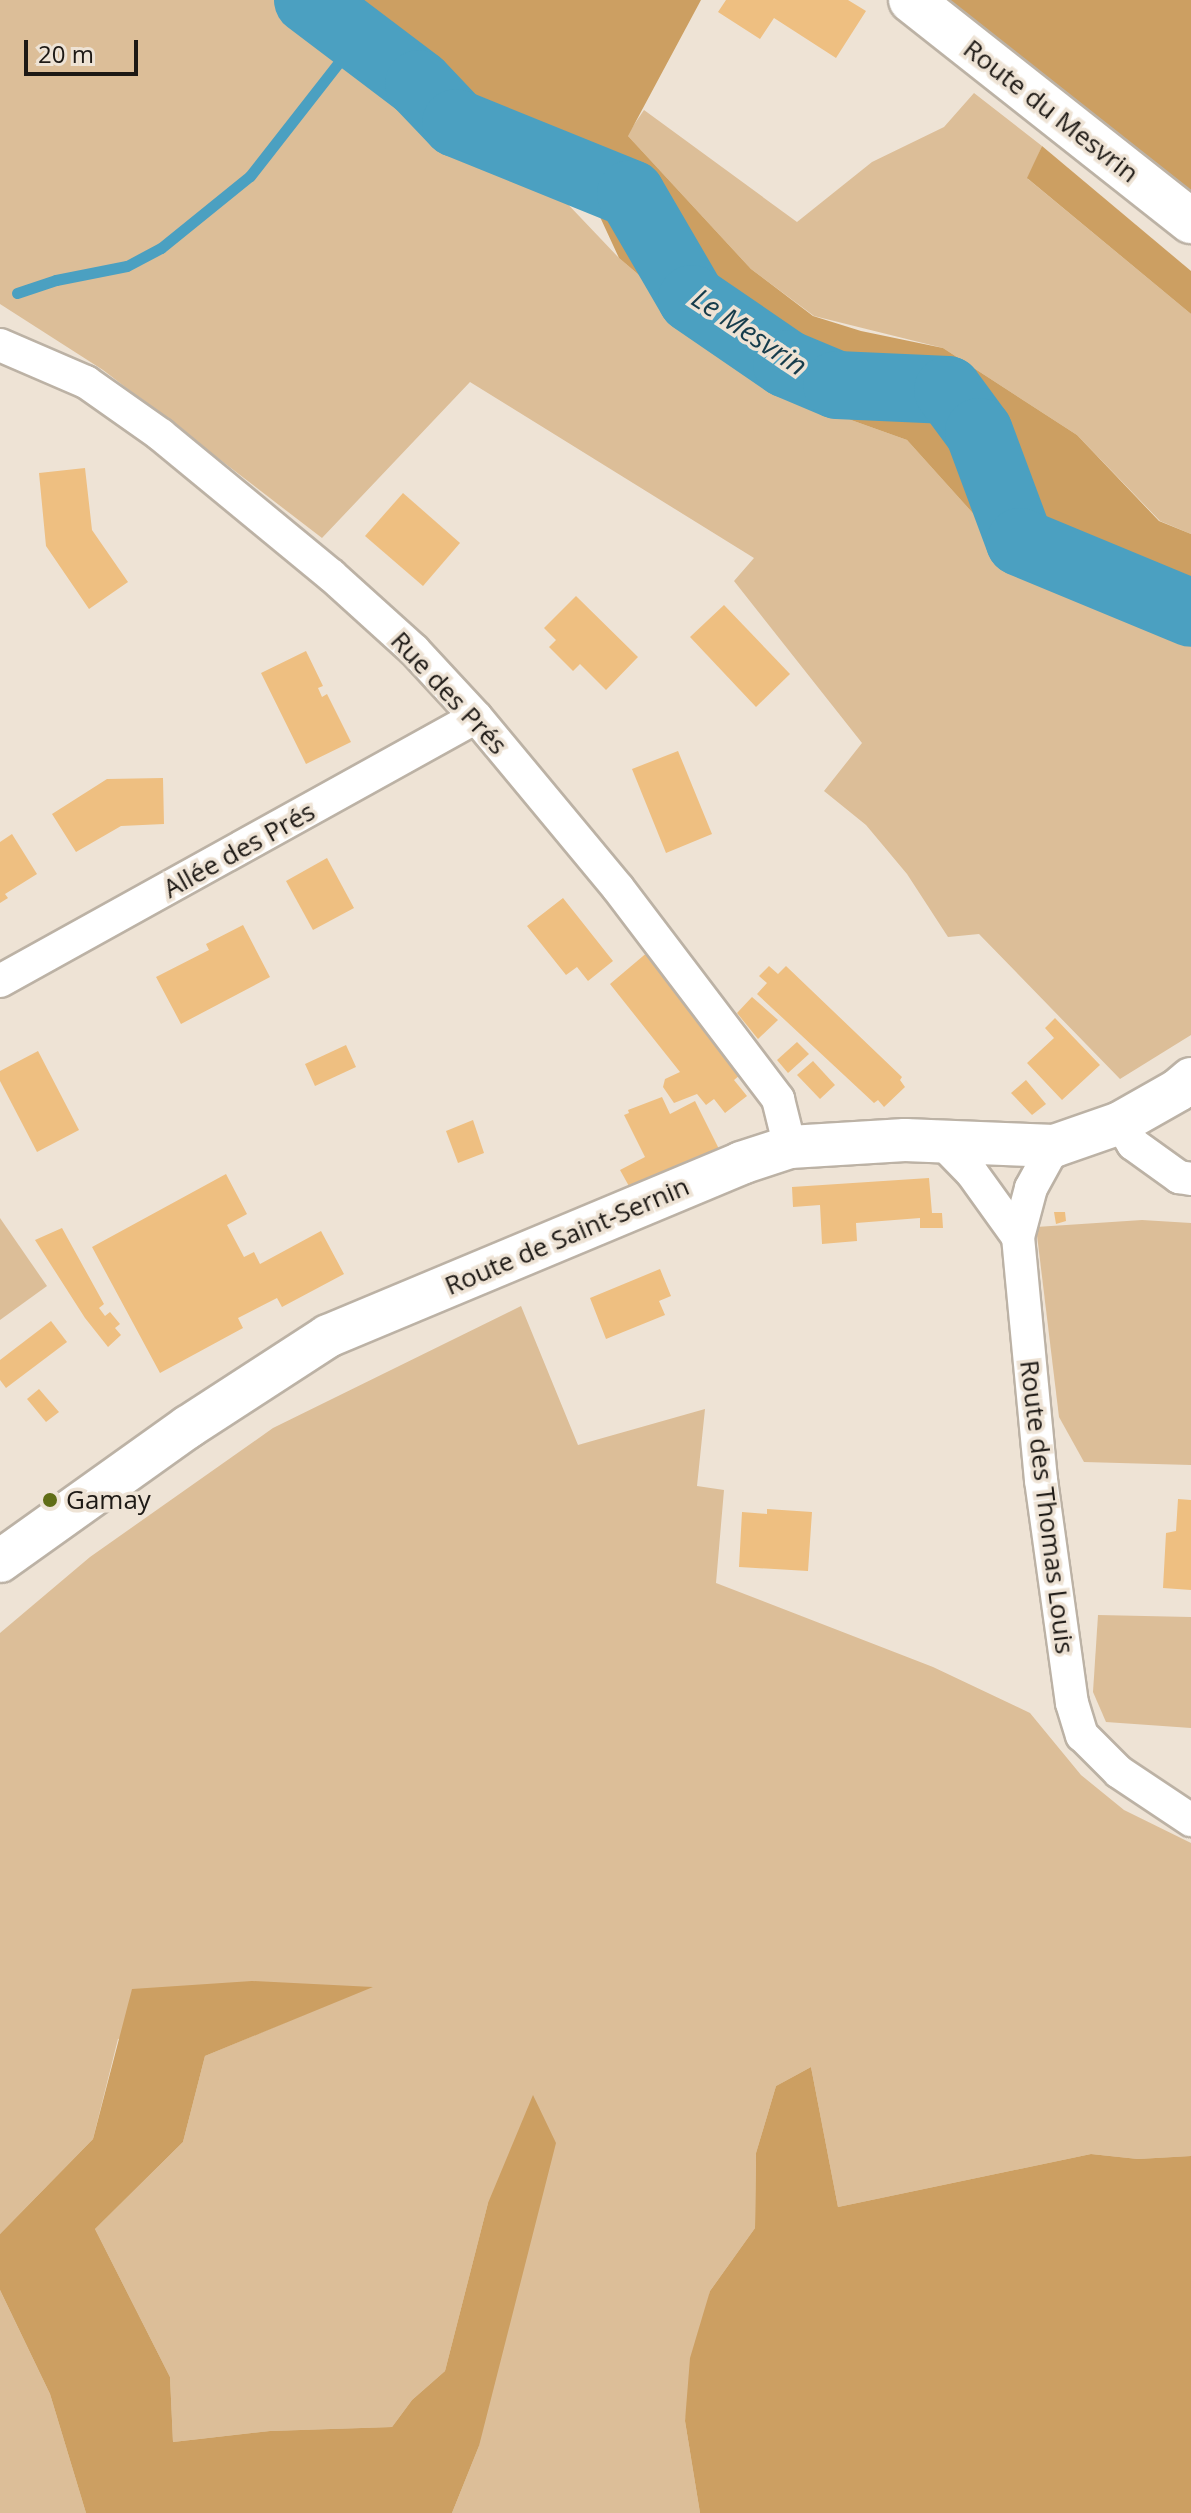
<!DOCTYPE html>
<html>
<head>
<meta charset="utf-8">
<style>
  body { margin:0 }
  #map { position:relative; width:1191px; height:2513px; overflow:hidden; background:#eee3d5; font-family:"Open Sans",sans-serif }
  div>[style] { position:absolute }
  .green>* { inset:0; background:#dcbe98 }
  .forest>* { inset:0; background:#cc9f62 }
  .stream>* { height:11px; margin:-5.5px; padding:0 5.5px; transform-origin:5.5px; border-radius:5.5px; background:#4ba0c1 }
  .river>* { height:68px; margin:-34px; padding:0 34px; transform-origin:34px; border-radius:34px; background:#4ba0c1 }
  .building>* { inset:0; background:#eebf81 }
  .roads { filter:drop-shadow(2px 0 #bcb2a5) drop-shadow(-2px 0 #bcb2a5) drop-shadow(0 2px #bcb2a5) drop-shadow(0 -2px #bcb2a5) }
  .minor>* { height:32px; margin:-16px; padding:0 16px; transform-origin:16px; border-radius:16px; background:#fff }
  .tertiary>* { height:42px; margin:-21px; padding:0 21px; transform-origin:21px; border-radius:21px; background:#fff }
  .secondary>* { height:44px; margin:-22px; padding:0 22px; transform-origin:22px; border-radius:22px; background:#fff }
  .dots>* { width:22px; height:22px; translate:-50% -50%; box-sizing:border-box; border:4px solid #eee3d5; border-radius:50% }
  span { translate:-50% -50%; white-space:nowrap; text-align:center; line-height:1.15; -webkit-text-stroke:7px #eee3d5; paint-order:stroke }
  .street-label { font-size:26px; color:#1d1915 }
  .poi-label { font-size:26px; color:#1d1915 }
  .left { translate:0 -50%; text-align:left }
  .water-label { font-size:28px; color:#163c4b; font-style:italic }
  .scale { position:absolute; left:24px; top:40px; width:114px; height:36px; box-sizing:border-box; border:4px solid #1d1915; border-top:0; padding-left:10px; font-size:24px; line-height:28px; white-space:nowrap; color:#1d1915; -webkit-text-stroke:6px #eee3d5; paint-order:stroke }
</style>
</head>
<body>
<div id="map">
  <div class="green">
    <i style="clip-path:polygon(0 0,289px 0,451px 132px,561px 197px,619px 258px,755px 374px,851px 420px,907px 440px,1006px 550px,1191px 636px,1191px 1035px,1120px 1079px,979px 934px,948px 937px,907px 874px,866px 825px,824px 791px,862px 743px,734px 581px,754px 558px,470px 382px,322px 538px,103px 370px,0 304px)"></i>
    <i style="clip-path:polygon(974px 93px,1042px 146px,1028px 179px,1191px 314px,1191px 534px,1160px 521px,1077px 435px,943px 348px,814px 316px,751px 269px,627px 135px,644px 110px,797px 222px,872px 162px,944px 127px)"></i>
    <i style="clip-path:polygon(0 1218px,47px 1286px,0 1320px)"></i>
    <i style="clip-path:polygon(1142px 1220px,1191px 1223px,1191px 1465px,1084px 1462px,1059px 1417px,1036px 1227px)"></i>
    <i style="clip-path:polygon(521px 1306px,578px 1445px,705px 1409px,697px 1486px,724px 1490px,716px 1583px,933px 1667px,1030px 1713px,1081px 1775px,1124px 1810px,1191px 1843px,1191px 2156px,1138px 2159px,1091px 2154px,838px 2207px,811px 2067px,776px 2086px,756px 2153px,755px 2228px,710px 2291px,685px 2421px,700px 2513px,452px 2513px,479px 2446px,488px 2203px,445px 2371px,412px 2400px,392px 2427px,270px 2431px,173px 2442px,170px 2377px,95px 2229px,183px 2142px,205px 2056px,370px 1987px,118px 2039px,93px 2139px,0 2234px,0 1633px,90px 1557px,273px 1428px)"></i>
    <i style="clip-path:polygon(1098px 1615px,1191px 1617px,1191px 1728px,1106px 1722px,1093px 1692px)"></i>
    <i style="clip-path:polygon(0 2290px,50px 2394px,86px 2513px,0 2513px)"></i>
  </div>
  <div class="forest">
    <i style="clip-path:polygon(336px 0,701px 0,628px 136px,751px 269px,813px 316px,861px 331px,943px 348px,1077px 435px,1159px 521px,1191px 534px,1191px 636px,1084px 602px,1006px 550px,907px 440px,851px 420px,755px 374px,619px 258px,576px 165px,468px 103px,403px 46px)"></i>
    <i style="clip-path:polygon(935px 0,1191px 0,1191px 206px)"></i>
    <i style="clip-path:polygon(1042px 146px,1191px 271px,1191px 314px,1027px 178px)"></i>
    <i style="clip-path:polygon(252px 1981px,373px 1987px,205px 2056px,183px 2142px,95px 2229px,170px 2377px,173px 2442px,270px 2431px,392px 2427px,412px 2400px,445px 2371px,488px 2203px,533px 2095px,556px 2143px,479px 2446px,452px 2513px,86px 2513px,50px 2394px,0 2290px,0 2234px,93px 2139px,132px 1989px)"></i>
    <i style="clip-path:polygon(811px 2067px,838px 2207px,1091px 2154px,1138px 2159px,1191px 2156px,1191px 2513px,700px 2513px,685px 2421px,690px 2358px,710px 2291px,755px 2228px,756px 2153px,776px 2086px)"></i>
  </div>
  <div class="stream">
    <i style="left:17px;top:293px;width:41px;rotate:-18.4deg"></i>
    <i style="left:56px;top:280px;width:72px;rotate:-11.2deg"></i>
    <i style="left:127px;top:266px;width:38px;rotate:-28deg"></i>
    <i style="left:161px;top:248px;width:114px;rotate:-39deg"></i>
    <i style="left:250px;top:176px;width:175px;rotate:-52deg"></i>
  </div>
  <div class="river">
    <i style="left:308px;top:0;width:139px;rotate:37.1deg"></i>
    <i style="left:419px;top:84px;width:54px;rotate:46.5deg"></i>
    <i style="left:456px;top:123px;width:189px;rotate:22.1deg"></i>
    <i style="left:631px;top:194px;width:121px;rotate:59.8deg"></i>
    <i style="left:692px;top:299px;width:115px;rotate:34.4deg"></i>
    <i style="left:787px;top:364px;width:54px;rotate:22.8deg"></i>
    <i style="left:837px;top:385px;width:111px;rotate:2.6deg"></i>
    <i style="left:948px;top:390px;width:52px;rotate:53.6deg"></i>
    <i style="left:979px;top:432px;width:117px;rotate:69.6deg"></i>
    <i style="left:1020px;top:542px;width:185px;rotate:22.5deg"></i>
  </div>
  <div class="building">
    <i style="clip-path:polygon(726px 0,848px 0,866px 11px,836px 58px,774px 18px,760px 39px,718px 12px)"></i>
    <i style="clip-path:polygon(85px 468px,92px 530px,128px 582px,89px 609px,46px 546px,39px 473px)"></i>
    <i style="clip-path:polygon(403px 493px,460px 543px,423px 586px,365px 536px)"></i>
    <i style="clip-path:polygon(576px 596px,638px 657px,606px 690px,580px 664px,573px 671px,549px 647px,556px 640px,544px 628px)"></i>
    <i style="clip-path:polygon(724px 605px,790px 674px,756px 707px,690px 637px)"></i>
    <i style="clip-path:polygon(306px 651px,323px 686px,318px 688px,322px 697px,327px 694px,351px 742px,306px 764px,261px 673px)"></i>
    <i style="clip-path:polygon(678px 751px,712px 834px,666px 853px,632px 769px)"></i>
    <i style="clip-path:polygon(163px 778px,164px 824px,121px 826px,76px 852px,52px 814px,107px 779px)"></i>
    <i style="clip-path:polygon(12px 834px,37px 874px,5px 894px,8px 898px,0 903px,0 842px)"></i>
    <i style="clip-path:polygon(327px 858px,354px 908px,313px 930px,286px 881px)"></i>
    <i style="clip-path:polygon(563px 898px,613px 961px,588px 981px,577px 967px,566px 975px,527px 926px)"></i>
    <i style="clip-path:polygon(243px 925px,270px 977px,181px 1024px,156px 977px,209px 950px,206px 944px)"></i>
    <i style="clip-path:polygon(649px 951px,746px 1070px,734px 1080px,747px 1096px,725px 1113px,714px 1099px,706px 1105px,697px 1094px,674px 1103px,663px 1087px,665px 1079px,680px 1072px,610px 984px)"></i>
    <i style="clip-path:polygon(769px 966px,778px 974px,786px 966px,902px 1077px,900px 1080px,905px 1087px,884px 1107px,878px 1100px,874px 1103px,757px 994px,767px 983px,759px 976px)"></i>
    <i style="clip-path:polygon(752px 997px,778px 1020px,758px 1039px,737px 1013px)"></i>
    <i style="clip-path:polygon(1055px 1018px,1100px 1065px,1062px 1100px,1027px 1063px,1054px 1038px,1045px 1028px)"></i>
    <i style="clip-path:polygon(797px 1042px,809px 1054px,788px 1073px,777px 1060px)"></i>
    <i style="clip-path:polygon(346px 1045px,356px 1067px,315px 1086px,305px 1064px)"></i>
    <i style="clip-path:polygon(38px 1051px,79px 1130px,37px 1152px,0 1081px,0 1071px)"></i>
    <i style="clip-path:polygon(813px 1061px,835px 1085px,820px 1099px,797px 1075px)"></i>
    <i style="clip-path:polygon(1026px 1080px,1046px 1104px,1032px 1115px,1011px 1093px)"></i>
    <i style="clip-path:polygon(662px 1097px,670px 1114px,695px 1101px,720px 1151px,630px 1188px,620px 1170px,645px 1157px,624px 1115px,629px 1113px,628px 1110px)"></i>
    <i style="clip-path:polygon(473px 1120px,484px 1153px,458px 1163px,446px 1131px)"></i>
    <i style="clip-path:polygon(226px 1174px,247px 1214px,227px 1225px,244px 1257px,254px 1252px,260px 1264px,321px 1231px,344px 1274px,282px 1307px,277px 1298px,238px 1318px,243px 1328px,160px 1373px,92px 1247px)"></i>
    <i style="clip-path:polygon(929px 1178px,932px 1213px,942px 1213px,943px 1228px,920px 1228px,920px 1218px,856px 1223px,857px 1241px,822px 1244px,820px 1205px,793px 1207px,792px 1187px)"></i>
    <i style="clip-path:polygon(1054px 1212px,1065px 1212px,1066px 1221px,1056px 1224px)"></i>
    <i style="clip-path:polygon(62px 1228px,104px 1304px,99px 1308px,105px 1316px,110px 1312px,120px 1324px,115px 1328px,121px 1335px,108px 1347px,85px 1318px,35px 1240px)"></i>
    <i style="clip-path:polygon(660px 1269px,671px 1296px,659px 1301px,665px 1315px,606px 1339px,590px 1298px)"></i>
    <i style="clip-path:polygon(51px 1321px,67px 1342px,6px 1388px,0 1380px,0 1360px)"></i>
    <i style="clip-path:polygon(39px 1389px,59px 1412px,46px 1422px,27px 1399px)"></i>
    <i style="clip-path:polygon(1178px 1499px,1191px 1500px,1191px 1590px,1163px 1588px,1166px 1533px,1176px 1531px)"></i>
    <i style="clip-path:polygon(767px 1509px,812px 1512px,808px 1571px,739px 1567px,742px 1512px,767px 1514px)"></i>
  </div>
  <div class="roads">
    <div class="minor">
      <i style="left:0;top:345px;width:94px;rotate:23.3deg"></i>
      <i style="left:86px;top:382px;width:92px;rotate:35.2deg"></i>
      <i style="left:161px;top:435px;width:220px;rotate:39.5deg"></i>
      <i style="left:331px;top:575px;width:112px;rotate:42.1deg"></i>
      <i style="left:414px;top:650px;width:91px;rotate:47.2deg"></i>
      <i style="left:476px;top:717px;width:222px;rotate:50.3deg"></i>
      <i style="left:618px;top:888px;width:265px;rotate:52.8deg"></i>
      <i style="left:778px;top:1099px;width:49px;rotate:76deg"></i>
      <i style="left:0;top:981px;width:544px;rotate:-29.01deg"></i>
      <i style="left:1120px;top:1123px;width:25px;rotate:58deg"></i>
      <i style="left:1133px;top:1144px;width:57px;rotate:35.7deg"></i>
      <i style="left:1179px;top:1177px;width:12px;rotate:9deg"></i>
      <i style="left:942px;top:1142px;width:43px;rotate:45.9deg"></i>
      <i style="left:972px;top:1173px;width:79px;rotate:54.3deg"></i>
      <i style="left:1054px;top:1146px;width:48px;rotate:118.7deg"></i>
      <i style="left:1031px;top:1188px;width:51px;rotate:104.9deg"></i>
      <i style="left:1018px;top:1237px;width:244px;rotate:84.6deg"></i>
      <i style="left:1041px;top:1480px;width:225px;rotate:82.1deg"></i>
      <i style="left:1072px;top:1703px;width:34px;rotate:73deg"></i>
      <i style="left:1082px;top:1735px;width:52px;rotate:45deg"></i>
      <i style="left:1119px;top:1772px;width:87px;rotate:33.7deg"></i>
    </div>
    <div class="tertiary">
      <i style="left:0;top:1561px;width:231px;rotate:-35.5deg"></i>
      <i style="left:188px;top:1427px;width:167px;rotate:-33deg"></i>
      <i style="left:328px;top:1336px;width:448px;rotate:-22.7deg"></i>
      <i style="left:741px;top:1163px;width:52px;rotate:-18.1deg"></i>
      <i style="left:790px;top:1147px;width:115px;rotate:-3.5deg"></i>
      <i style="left:905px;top:1140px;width:149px;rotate:2.3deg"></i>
      <i style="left:1054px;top:1146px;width:70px;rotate:-19.2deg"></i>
      <i style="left:1120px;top:1123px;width:67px;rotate:-29.6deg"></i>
      <i style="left:1178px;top:1090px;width:17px;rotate:-40deg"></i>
    </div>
    <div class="secondary">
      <i style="left:911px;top:0;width:357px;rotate:38.3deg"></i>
    </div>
  </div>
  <div class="dots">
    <i style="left:50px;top:1500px;background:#606d16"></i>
  </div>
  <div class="street-label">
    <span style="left:1051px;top:111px;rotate:38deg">Route du Mesvrin</span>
    <span style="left:449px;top:693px;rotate:47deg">Rue des Prés</span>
    <span style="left:239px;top:850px;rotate:-29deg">Allée des Prés</span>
    <span style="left:567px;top:1236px;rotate:-23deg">Route de Saint-Sernin</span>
    <span style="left:1047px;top:1507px;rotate:83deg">Route des Thomas Louis</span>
  </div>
  <div class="poi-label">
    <span class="left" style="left:66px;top:1500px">Gamay</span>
  </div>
  <div class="water-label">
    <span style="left:750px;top:331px;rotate:34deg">Le Mesvrin</span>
  </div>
  <div class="scale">20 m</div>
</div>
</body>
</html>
